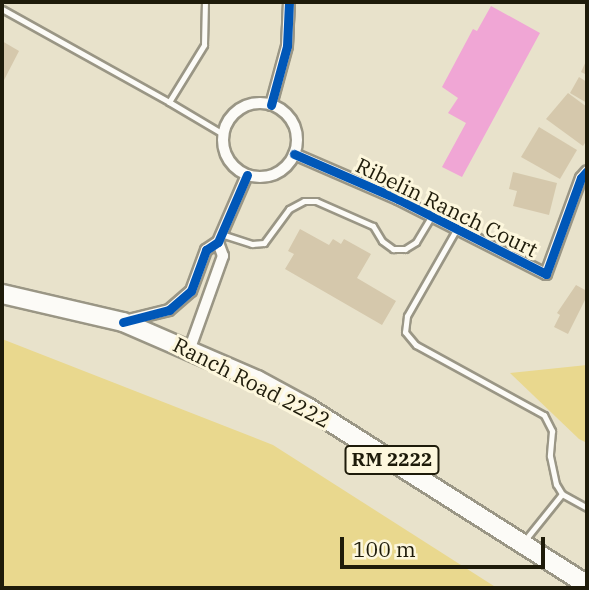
<!DOCTYPE html>
<html>
<head>
<meta charset="utf-8">
<style>
  body { margin:0 }
  #map { position:relative; width:589px; height:590px; overflow:hidden; background:#e8e2cb; font-family:"IBM Plex Serif",serif }
  div>[style] { position:absolute }
  .green>* { inset:0; background:#e9d88e }
  .water>* { inset:0; background:#f0a6d5 }
  .building>* { inset:0; background:#d5c8ac }
  .roads { filter:drop-shadow(2px 0 #9a9685) drop-shadow(-2px 0 #9a9685) drop-shadow(0 2px #9a9685) drop-shadow(0 -2px #9a9685) }
  .lane>* { height:5px; margin:-2.5px; padding:0 2.5px; transform-origin:2.5px; border-radius:2.5px; background:#fcfbf7 }
  .street>* { height:10px; margin:-5px; padding:0 5px; transform-origin:5px; border-radius:5px; background:#fcfbf7 }
  .street>.ring { margin:-5px; padding:0; box-sizing:content-box; background:none; border:10px solid #fcfbf7; border-radius:50% }
  .primary>* { height:18px; margin:-9px; padding:0 9px; transform-origin:9px; border-radius:9px; background:#fcfbf7 }
  .cycleway>* { height:9px; margin:-4.5px; padding:0 4.5px; transform-origin:4.5px; border-radius:4.5px; background:#0057b8 }
  span { translate:-50% -50%; white-space:nowrap; text-align:center; line-height:1.15; -webkit-text-stroke:6px #fdf7dd; paint-order:stroke }
  .shield-label span { padding:2px 5px; background:#fdf7dd; border:2px solid; border-radius:5px; -webkit-text-stroke-width:0 }
  .shield-label { font-size:19px; color:#1e1b0a; font-weight:700 }
  .street-label { font-size:21px; color:#1e1b0a }
  .frame { position:absolute; inset:0; border:4px solid #1e1b0a; pointer-events:none }
  .scale { position:absolute; left:340px; top:537px; width:205px; height:32px; box-sizing:border-box; border:4px solid #1e1b0a; border-top:0; padding-left:9px; font-size:21px; line-height:24px; white-space:nowrap; color:#1e1b0a; -webkit-text-stroke:5px #fdf7dd; paint-order:stroke }
</style>
</head>
<body>
<div id="map">
  <div class="green">
    <i style="clip-path:polygon(2px 339px,273px 445px,497px 588px,2px 588px)"></i>
    <i style="clip-path:polygon(587px 365px,587px 443px,579px 439px,510px 373px)"></i>
  </div>
  <div class="water">
    <i style="clip-path:polygon(491px 6px,540px 33px,462px 177px,442px 167px,466px 123px,448px 113px,458px 98px,442px 87px,473px 29px,477px 31px)"></i>
  </div>
  <div class="building">
    <i style="clip-path:polygon(2px 41px,19px 51px,2px 84px)"></i>
    <i style="clip-path:polygon(587px 59px,587px 75px,581px 72px)"></i>
    <i style="clip-path:polygon(579px 77px,587px 82px,587px 103px,570px 93px)"></i>
    <i style="clip-path:polygon(568px 93px,587px 107px,587px 140px,583px 146px,546px 119px)"></i>
    <i style="clip-path:polygon(539px 127px,577px 150px,560px 179px,521px 157px)"></i>
    <i style="clip-path:polygon(513px 172px,557px 183px,549px 215px,513px 206px,517px 191px,509px 189px)"></i>
    <i style="clip-path:polygon(300px 229px,329px 245px,333px 239px,341px 244px,344px 239px,371px 254px,357px 278px,396px 301px,382px 325px,285px 269px,294px 254px,288px 251px)"></i>
    <i style="clip-path:polygon(576px 285px,587px 291px,587px 296px,568px 334px,554px 327px,560px 315px,557px 313px)"></i>
  </div>
  <div class="roads">
    <div class="lane">
      <i style="left:2px;top:9px;width:191px;rotate:29.1deg"></i>
      <i style="left:169px;top:102px;width:67px;rotate:-58.4deg"></i>
      <i style="left:204px;top:45px;width:43px;rotate:-88.7deg"></i>
      <i style="left:169px;top:102px;width:63px;rotate:30.7deg"></i>
      <i style="left:456px;top:230px;width:99px;rotate:119.7deg"></i>
      <i style="left:407px;top:316px;width:16px;rotate:97deg"></i>
      <i style="left:405px;top:332px;width:17px;rotate:50deg"></i>
      <i style="left:416px;top:345px;width:146px;rotate:28.7deg"></i>
      <i style="left:544px;top:415px;width:18px;rotate:63deg"></i>
      <i style="left:552px;top:431px;width:25px;rotate:95deg"></i>
      <i style="left:550px;top:456px;width:29px;rotate:78deg"></i>
      <i style="left:556px;top:484px;width:12px;rotate:59deg"></i>
      <i style="left:221px;top:234px;width:33px;rotate:18deg"></i>
      <i style="left:252px;top:244px;width:12px;rotate:-5deg"></i>
      <i style="left:264px;top:243px;width:42px;rotate:-53.7deg"></i>
      <i style="left:289px;top:209px;width:17px;rotate:-28deg"></i>
      <i style="left:304px;top:201px;width:12px"></i>
      <i style="left:316px;top:201px;width:62px;rotate:23.7deg"></i>
      <i style="left:373px;top:226px;width:17px;rotate:59deg"></i>
      <i style="left:382px;top:241px;width:14px;rotate:36deg"></i>
      <i style="left:393px;top:249px;width:12px"></i>
      <i style="left:405px;top:249px;width:13px;rotate:-32deg"></i>
      <i style="left:416px;top:242px;width:29px;rotate:-59deg"></i>
      <i style="left:525px;top:540px;width:59px;rotate:-51.2deg"></i>
      <i style="left:562px;top:494px;width:29px;rotate:29deg"></i>
    </div>
    <div class="street">
      <i class="ring" style="left:223px;top:103px;width:64px;height:64px"></i>
      <i style="left:271px;top:105px;width:61px;rotate:-74.8deg"></i>
      <i style="left:287px;top:46px;width:44px;rotate:-87.4deg"></i>
      <i style="left:294px;top:154px;width:113px;rotate:23.4deg"></i>
      <i style="left:398px;top:199px;width:166px;rotate:26.9deg"></i>
      <i style="left:546px;top:274px;width:102px;rotate:-70deg"></i>
      <i style="left:581px;top:178px;width:9px;rotate:-49deg"></i>
      <i style="left:124px;top:321px;width:46px;rotate:-13.7deg"></i>
      <i style="left:169px;top:310px;width:29px;rotate:-41deg"></i>
      <i style="left:191px;top:291px;width:44px;rotate:-69.9deg"></i>
      <i style="left:206px;top:250px;width:14px;rotate:-34deg"></i>
      <i style="left:218px;top:242px;width:73px;rotate:-66.6deg"></i>
      <i style="left:190px;top:348px;width:98px;rotate:-70.3deg"></i>
      <i style="left:223px;top:256px;width:15px;rotate:-110deg"></i>
    </div>
    <div class="primary">
      <i style="left:2px;top:294px;width:124px;rotate:13deg"></i>
      <i style="left:123px;top:322px;width:146px;rotate:23.4deg"></i>
      <i style="left:257px;top:380px;width:57px;rotate:28.4deg"></i>
      <i style="left:307px;top:407px;width:332px;rotate:32.4deg"></i>
    </div>
  </div>
  <div class="cycleway">
    <i style="left:271px;top:105px;width:61px;rotate:-74.8deg"></i>
    <i style="left:287px;top:46px;width:44px;rotate:-87.4deg"></i>
    <i style="left:294px;top:154px;width:113px;rotate:23.4deg"></i>
    <i style="left:398px;top:199px;width:166px;rotate:26.9deg"></i>
    <i style="left:546px;top:274px;width:102px;rotate:-70deg"></i>
    <i style="left:581px;top:178px;width:9px;rotate:-49deg"></i>
    <i style="left:123px;top:322px;width:48px;rotate:-14.6deg"></i>
    <i style="left:169px;top:310px;width:29px;rotate:-41deg"></i>
    <i style="left:191px;top:291px;width:44px;rotate:-69.9deg"></i>
    <i style="left:206px;top:250px;width:14px;rotate:-34deg"></i>
    <i style="left:218px;top:242px;width:73px;rotate:-66.6deg"></i>
  </div>
  <div class="shield-label">
    <span style="left:392px;top:460px">RM 2222</span>
  </div>
  <div class="street-label">
    <span style="left:447px;top:207px;rotate:26deg">Ribelin Ranch Court</span>
    <span style="left:252px;top:382px;rotate:27deg">Ranch Road 2222</span>
  </div>
  <div class="frame"></div>
  <div class="scale">100 m</div>
</div>
</body>
</html>
